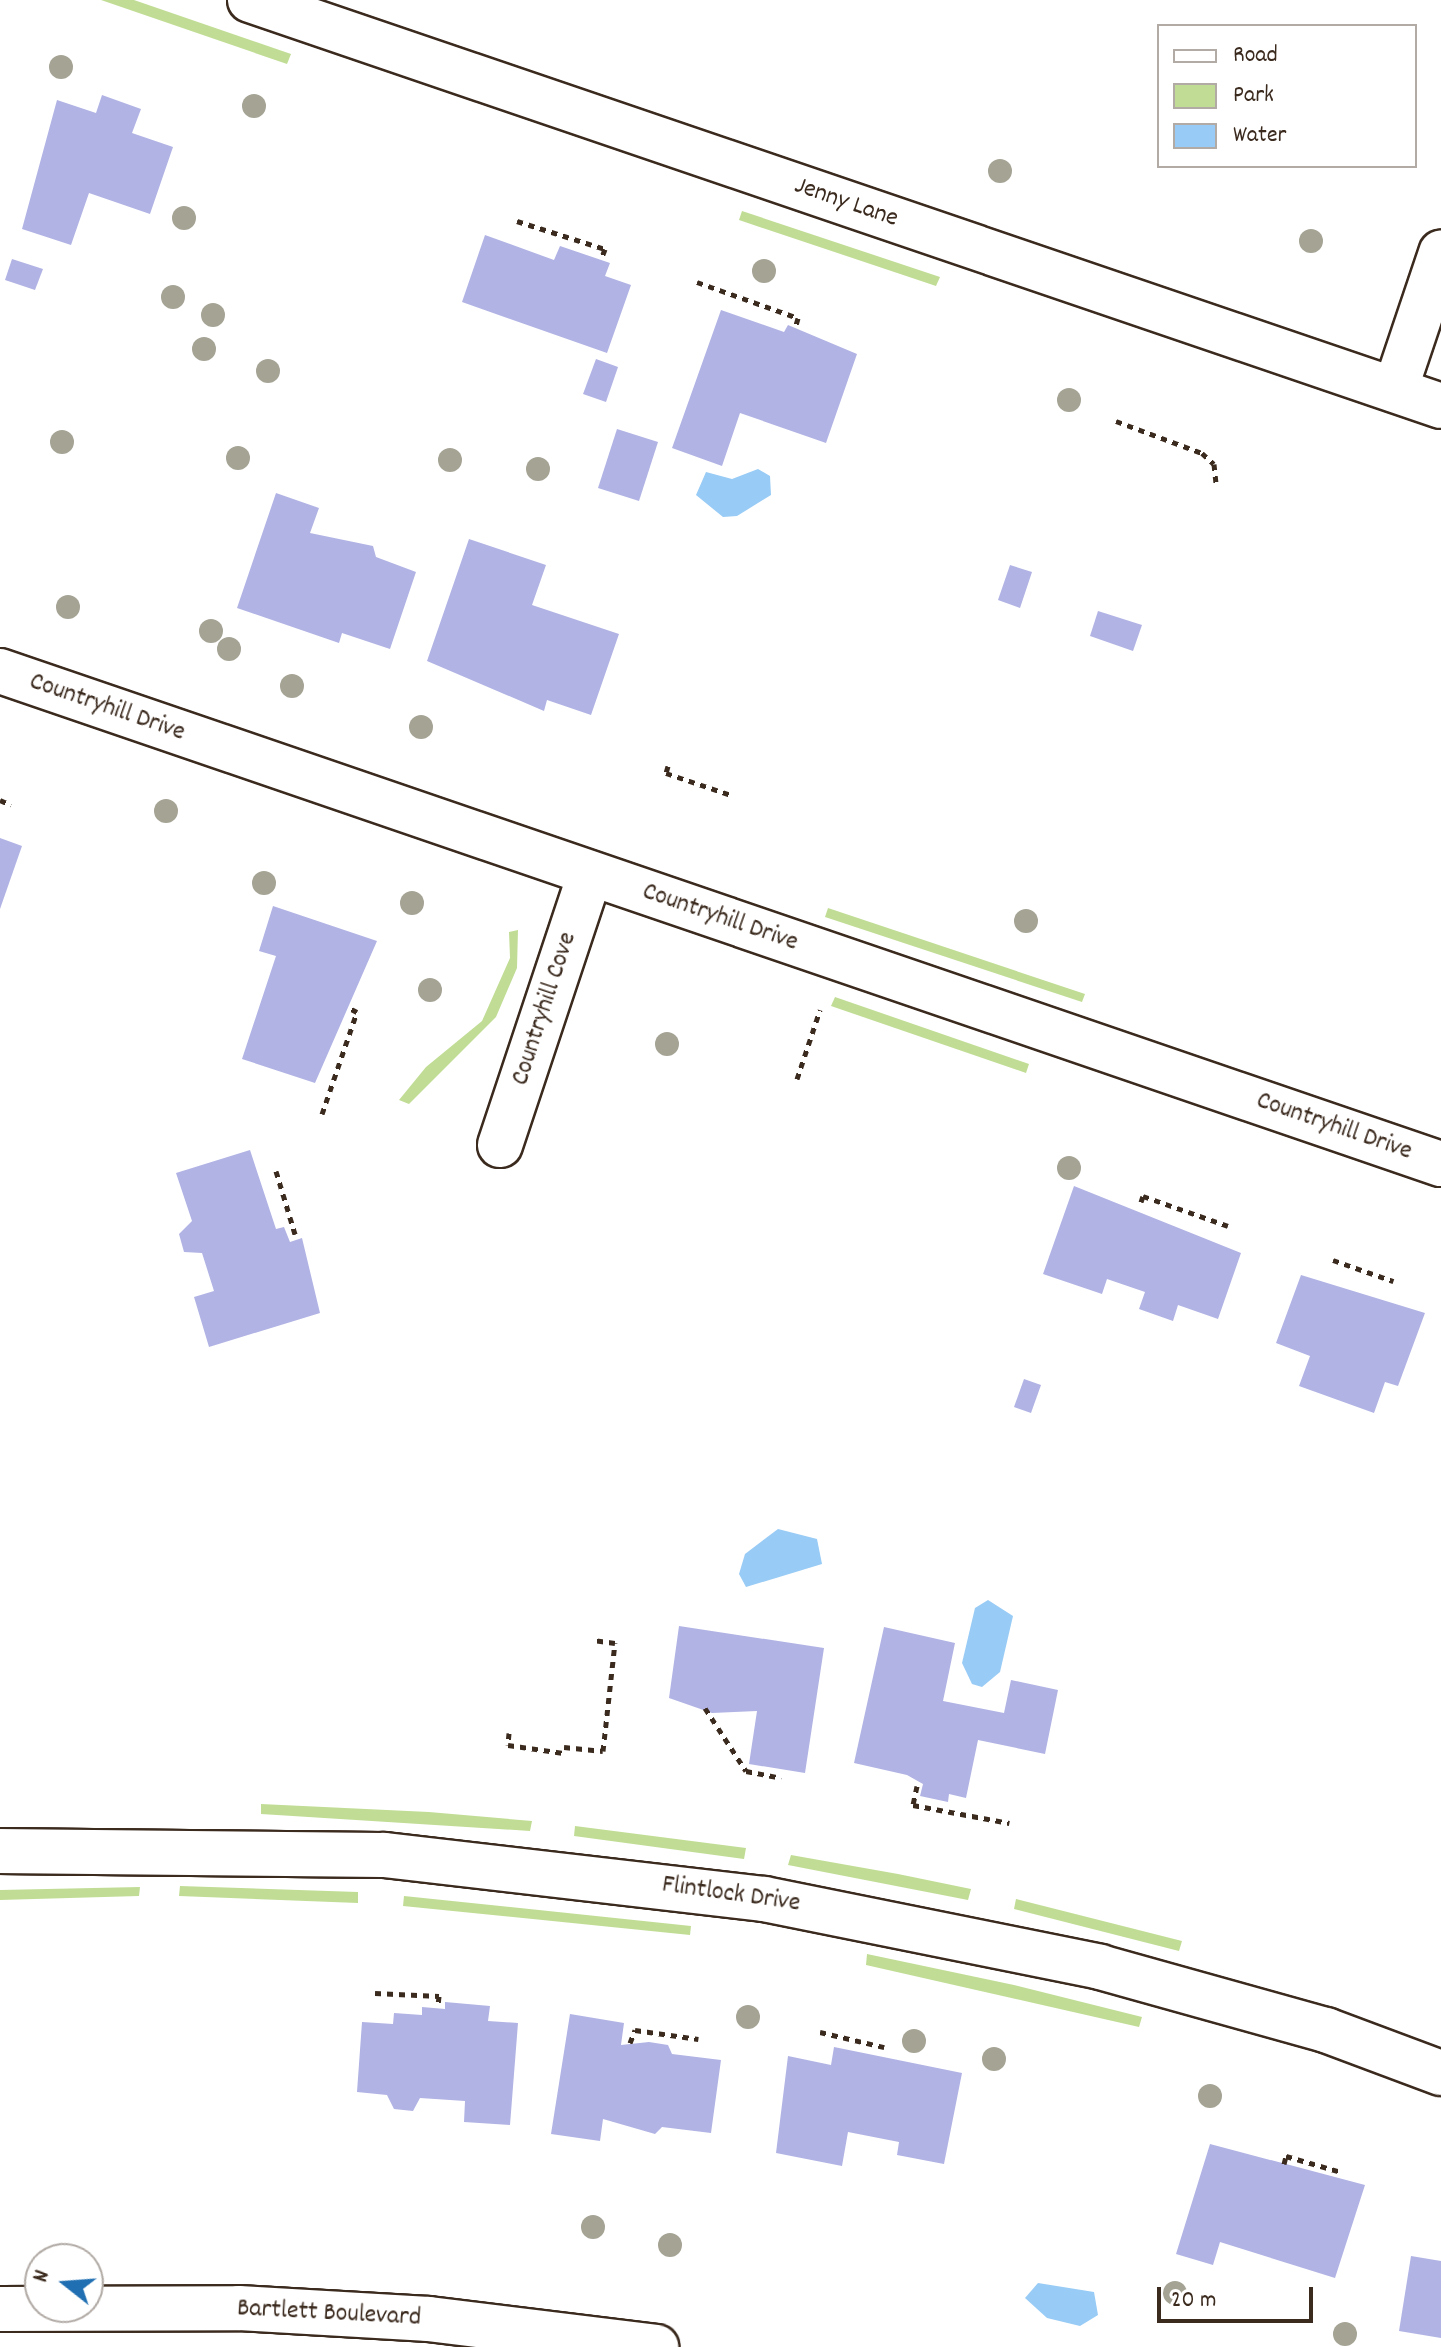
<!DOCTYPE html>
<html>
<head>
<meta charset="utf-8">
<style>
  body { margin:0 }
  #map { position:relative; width:1441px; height:2347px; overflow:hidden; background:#fff; font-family:Dekko,sans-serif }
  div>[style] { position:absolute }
  .green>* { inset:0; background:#c1dd95 }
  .water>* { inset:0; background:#98cbf5 }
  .building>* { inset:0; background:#b1b3e4 }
  .path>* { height:5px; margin-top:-2.5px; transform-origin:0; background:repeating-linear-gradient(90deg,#3b2a1e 0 6px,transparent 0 12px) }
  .roads { filter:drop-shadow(2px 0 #3b2a1e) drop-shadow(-2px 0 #3b2a1e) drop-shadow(0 2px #3b2a1e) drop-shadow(0 -2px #3b2a1e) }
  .minor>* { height:44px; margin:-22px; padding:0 22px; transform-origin:22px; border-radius:22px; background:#fff }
  .major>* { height:44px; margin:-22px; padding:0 22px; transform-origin:22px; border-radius:22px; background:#fff }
  .trees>* { width:24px; height:24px; margin:-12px; border-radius:50%; background:#a5a394 }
  span { translate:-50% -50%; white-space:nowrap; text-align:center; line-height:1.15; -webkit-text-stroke:7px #fff; paint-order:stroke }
  .street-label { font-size:26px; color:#3b2a1e }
  .legend { position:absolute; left:1157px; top:24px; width:260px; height:144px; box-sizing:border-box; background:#fff; border:2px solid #b1aaa5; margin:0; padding:10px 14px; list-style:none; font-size:24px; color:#3b2a1e }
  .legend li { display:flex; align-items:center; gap:16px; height:40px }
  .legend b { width:40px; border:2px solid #b1aaa5 }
  .north { position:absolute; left:24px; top:2243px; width:80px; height:80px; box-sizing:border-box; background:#fff; border:2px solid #b1aaa5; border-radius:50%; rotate:287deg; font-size:22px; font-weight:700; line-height:32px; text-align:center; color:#3b2a1e }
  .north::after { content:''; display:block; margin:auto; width:28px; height:36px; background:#1f6fb2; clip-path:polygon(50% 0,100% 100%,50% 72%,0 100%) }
  .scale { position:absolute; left:1157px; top:2287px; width:156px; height:36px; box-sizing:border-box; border:4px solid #3b2a1e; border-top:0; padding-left:10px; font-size:24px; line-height:28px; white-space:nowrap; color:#3b2a1e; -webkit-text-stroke:6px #fff; paint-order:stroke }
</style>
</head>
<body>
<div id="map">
  <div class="green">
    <i style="clip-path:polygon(101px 0,134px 0,291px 54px,287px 64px)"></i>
    <i style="clip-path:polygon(742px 211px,940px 277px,936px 286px,739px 220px)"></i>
    <i style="clip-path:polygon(828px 908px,1085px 994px,1082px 1002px,825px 917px)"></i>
    <i style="clip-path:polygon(518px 930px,517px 968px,496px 1017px,409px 1104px,399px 1100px,426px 1067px,482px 1021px,510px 958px,509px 932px)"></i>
    <i style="clip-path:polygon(835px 997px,1029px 1064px,1026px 1073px,831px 1006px)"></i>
    <i style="clip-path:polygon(261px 1804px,429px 1812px,532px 1821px,530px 1831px,261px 1814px)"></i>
    <i style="clip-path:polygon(575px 1826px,746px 1848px,744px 1859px,574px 1836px)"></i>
    <i style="clip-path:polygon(791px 1855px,898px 1874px,971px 1889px,968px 1900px,788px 1865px)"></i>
    <i style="clip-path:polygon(180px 1886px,358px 1892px,358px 1903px,179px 1896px)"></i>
    <i style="clip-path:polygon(140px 1887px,139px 1896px,0 1900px,0 1890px)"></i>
    <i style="clip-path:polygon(404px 1896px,691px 1926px,690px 1935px,403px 1906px)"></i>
    <i style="clip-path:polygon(1016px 1899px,1182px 1941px,1179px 1951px,1014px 1909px)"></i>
    <i style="clip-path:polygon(867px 1954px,1014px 1985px,1142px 2017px,1139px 2027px,866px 1965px)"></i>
  </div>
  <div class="water">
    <i style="clip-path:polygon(758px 469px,770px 476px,771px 495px,737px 516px,723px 517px,696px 495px,706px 472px,732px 479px)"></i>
    <i style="clip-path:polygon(778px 1529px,817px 1539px,822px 1564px,746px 1587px,739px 1574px,745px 1554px)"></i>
    <i style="clip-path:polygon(988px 1600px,1013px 1616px,1000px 1672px,982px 1687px,972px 1684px,962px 1663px,975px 1608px)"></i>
    <i style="clip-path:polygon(1038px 2283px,1094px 2292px,1098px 2315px,1080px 2326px,1047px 2318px,1025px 2298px)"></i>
  </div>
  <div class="building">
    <i style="clip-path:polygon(102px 95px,141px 109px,132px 133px,173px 147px,150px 214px,89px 193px,71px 245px,22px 229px,57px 100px,96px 113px)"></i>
    <i style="clip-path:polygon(485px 235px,554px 260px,560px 246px,610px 263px,605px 276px,631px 285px,607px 353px,462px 302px)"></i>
    <i style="clip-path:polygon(12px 259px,43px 269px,35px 290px,5px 280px)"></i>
    <i style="clip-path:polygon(721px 310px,784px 332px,788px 325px,857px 354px,826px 443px,740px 413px,722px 466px,672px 448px)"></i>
    <i style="clip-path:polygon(596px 359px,618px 367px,606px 402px,583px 394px)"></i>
    <i style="clip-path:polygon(617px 429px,658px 442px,639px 501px,598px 488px)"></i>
    <i style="clip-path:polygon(276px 493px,319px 508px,310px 533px,373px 546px,376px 557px,416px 572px,390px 649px,342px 633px,339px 643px,237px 608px)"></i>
    <i style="clip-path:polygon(469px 539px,546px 565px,532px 605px,619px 634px,591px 715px,547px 700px,544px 711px,427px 661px)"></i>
    <i style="clip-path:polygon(1010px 565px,1032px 572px,1020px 608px,998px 600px)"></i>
    <i style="clip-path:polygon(1098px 611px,1142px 625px,1133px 651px,1090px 636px)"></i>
    <i style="clip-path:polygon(0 838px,22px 846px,0 909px)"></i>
    <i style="clip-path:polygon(273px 906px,377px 941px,315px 1083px,242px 1059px,276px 956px,259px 951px)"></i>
    <i style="clip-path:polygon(250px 1150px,276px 1229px,284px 1227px,290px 1242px,302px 1238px,320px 1313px,209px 1347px,194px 1297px,214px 1291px,202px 1253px,184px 1252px,179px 1234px,192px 1221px,176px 1173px)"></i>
    <i style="clip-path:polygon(1074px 1186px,1241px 1253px,1218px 1319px,1178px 1305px,1173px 1321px,1139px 1309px,1145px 1292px,1107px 1279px,1102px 1294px,1043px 1274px)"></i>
    <i style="clip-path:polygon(1301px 1275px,1425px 1313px,1398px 1386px,1385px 1382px,1374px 1413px,1299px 1386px,1310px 1356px,1276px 1343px)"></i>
    <i style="clip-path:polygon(1024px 1379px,1041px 1385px,1031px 1413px,1014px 1407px)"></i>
    <i style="clip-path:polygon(679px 1626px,824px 1648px,805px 1773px,749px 1764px,757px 1711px,712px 1713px,669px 1698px)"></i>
    <i style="clip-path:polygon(884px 1627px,955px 1643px,943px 1701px,1004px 1713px,1011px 1680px,1058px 1690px,1045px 1754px,978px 1740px,966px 1798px,949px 1794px,948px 1802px,920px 1796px,923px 1784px,907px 1775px,854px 1763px)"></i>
    <i style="clip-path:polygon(445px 2002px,490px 2006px,488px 2021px,518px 2023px,510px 2125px,464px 2122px,465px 2101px,420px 2098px,413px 2111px,394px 2109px,387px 2095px,357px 2092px,362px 2022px,393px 2024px,394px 2013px,422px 2015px,422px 2007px,445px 2009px)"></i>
    <i style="clip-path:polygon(570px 2014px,624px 2023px,621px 2045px,649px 2042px,668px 2045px,672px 2054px,721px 2060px,711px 2133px,662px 2127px,655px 2134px,603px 2119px,600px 2141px,551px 2134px)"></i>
    <i style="clip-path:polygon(834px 2047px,962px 2073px,944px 2164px,897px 2155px,899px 2142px,848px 2132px,842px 2166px,776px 2153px,788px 2056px,831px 2065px)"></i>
    <i style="clip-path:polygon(1210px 2144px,1365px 2185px,1335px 2278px,1220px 2242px,1213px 2265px,1176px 2254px)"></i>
    <i style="clip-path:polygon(1411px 2256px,1441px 2261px,1441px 2338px,1399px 2331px)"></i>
  </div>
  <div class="path">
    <i style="left:517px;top:221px;width:92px;rotate:17.7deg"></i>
    <i style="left:605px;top:249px;width:9px;rotate:111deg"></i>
    <i style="left:697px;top:282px;width:107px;rotate:19.6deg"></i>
    <i style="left:798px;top:318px;width:7px;rotate:106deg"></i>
    <i style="left:1116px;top:421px;width:92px;rotate:20.4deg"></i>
    <i style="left:1202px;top:453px;width:16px;rotate:43deg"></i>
    <i style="left:1214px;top:464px;width:20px;rotate:84deg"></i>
    <i style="left:668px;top:766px;width:7px;rotate:106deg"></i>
    <i style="left:666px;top:773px;width:69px;rotate:18.7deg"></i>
    <i style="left:0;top:800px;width:12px;rotate:24deg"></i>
    <i style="left:797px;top:1079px;width:73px;rotate:-71.6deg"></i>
    <i style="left:322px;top:1114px;width:108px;rotate:-71.1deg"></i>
    <i style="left:357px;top:1012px;width:7px;rotate:-153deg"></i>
    <i style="left:276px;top:1171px;width:66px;rotate:73.2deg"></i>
    <i style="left:1141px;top:1202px;width:6px;rotate:-72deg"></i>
    <i style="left:1143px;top:1196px;width:90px;rotate:19.4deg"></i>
    <i style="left:1333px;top:1260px;width:64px;rotate:19.3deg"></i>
    <i style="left:705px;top:1708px;width:75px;rotate:56.9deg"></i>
    <i style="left:746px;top:1771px;width:36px;rotate:11deg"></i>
    <i style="left:509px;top:1733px;width:12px;rotate:95deg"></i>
    <i style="left:508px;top:1745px;width:56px;rotate:8.3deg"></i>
    <i style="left:564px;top:1747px;width:39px;rotate:6deg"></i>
    <i style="left:603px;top:1751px;width:109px;rotate:-83.7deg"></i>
    <i style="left:615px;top:1643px;width:22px;rotate:-172deg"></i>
    <i style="left:917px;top:1786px;width:19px;rotate:102deg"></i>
    <i style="left:913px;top:1805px;width:98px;rotate:10.6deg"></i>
    <i style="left:375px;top:1993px;width:64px;rotate:2.7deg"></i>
    <i style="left:439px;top:1996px;width:9px;rotate:96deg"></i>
    <i style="left:820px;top:2032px;width:66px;rotate:13.2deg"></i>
    <i style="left:630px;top:2043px;width:14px;rotate:-69deg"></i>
    <i style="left:635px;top:2030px;width:64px;rotate:8.1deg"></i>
    <i style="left:1284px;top:2164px;width:8px;rotate:-76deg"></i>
    <i style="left:1286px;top:2156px;width:57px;rotate:16.2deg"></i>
  </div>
  <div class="roads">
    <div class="minor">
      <i style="left:250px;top:0;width:1258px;rotate:18.82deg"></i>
      <i style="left:1395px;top:390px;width:145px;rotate:-71.4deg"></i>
      <i style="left:0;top:671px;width:1523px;rotate:18.89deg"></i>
      <i style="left:500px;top:1145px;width:286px;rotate:-71.6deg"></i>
      <i style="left:0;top:1851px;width:384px;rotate:0.6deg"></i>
      <i style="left:384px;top:1855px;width:383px;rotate:6.6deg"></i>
      <i style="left:764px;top:1899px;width:343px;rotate:11.4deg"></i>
      <i style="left:1100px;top:1967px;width:235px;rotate:15.6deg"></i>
      <i style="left:1326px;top:2030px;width:123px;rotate:20.5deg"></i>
    </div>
    <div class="major">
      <i style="left:0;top:2309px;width:239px;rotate:-0.2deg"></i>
      <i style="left:239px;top:2308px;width:190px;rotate:3.3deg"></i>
      <i style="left:429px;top:2319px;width:229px;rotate:7deg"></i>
    </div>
  </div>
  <div class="trees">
    <i style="left:61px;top:67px"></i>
    <i style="left:254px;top:106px"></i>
    <i style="left:1000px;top:171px"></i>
    <i style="left:184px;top:218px"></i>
    <i style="left:1311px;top:241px"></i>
    <i style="left:764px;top:271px"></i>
    <i style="left:173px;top:297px"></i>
    <i style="left:213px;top:315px"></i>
    <i style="left:204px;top:349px"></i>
    <i style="left:268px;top:371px"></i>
    <i style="left:1069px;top:400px"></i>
    <i style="left:62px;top:442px"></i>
    <i style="left:238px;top:458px"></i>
    <i style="left:450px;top:460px"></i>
    <i style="left:538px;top:469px"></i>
    <i style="left:68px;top:607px"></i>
    <i style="left:211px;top:631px"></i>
    <i style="left:229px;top:649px"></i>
    <i style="left:292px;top:686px"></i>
    <i style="left:421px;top:727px"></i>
    <i style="left:166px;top:811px"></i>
    <i style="left:264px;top:883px"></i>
    <i style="left:412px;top:903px"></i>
    <i style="left:1026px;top:921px"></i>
    <i style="left:430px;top:990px"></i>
    <i style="left:667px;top:1044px"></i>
    <i style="left:1069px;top:1168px"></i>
    <i style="left:748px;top:2017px"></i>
    <i style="left:914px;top:2041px"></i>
    <i style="left:994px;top:2059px"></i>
    <i style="left:1210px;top:2096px"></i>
    <i style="left:593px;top:2227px"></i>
    <i style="left:670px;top:2245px"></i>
    <i style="left:1175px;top:2293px"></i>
    <i style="left:1345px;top:2334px"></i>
  </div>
  <div class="street-label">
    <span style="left:846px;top:203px;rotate:19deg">Jenny Lane</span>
    <span style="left:107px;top:708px;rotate:19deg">Countryhill Drive</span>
    <span style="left:720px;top:918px;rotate:19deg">Countryhill Drive</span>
    <span style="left:545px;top:1009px;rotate:-72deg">Countryhill Cove</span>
    <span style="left:1334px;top:1127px;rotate:19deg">Countryhill Drive</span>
    <span style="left:731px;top:1895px;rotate:8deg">Flintlock Drive</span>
    <span style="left:329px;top:2314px;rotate:3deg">Bartlett Boulevard</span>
  </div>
  <ul class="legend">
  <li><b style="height:10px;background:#fff"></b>Road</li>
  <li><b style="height:22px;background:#c1dd95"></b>Park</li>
  <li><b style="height:22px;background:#98cbf5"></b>Water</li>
  </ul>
  <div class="north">N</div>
  <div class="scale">20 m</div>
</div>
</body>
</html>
